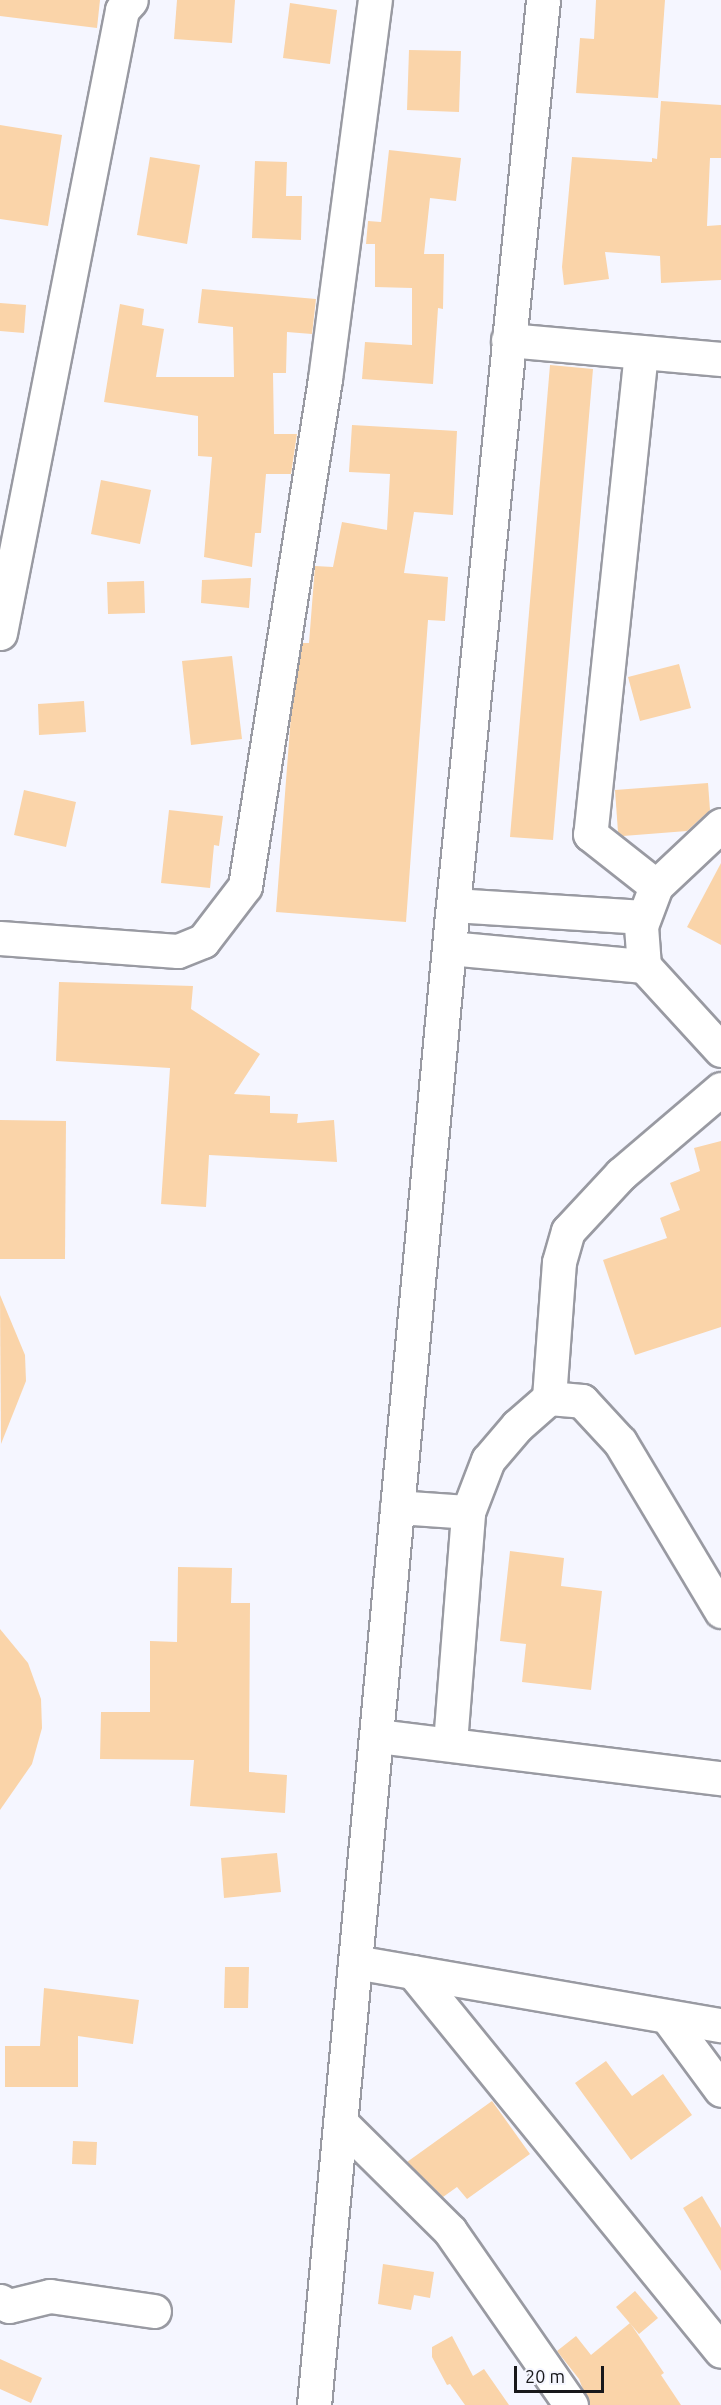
<!DOCTYPE html>
<html>
<head>
<meta charset="utf-8">
<style>
  body { margin:0 }
  #map { position:relative; width:721px; height:2405px; overflow:hidden; background:#f5f6ff; font-family:Ubuntu,sans-serif }
  div>[style] { position:absolute }
  .building>* { inset:0; background:#fad4a9 }
  .roads { filter:drop-shadow(2px 0 #999aa2) drop-shadow(-2px 0 #999aa2) drop-shadow(0 2px #999aa2) drop-shadow(0 -2px #999aa2) }
  .minor>* { height:33px; margin:-16.5px; padding:0 16.5px; transform-origin:16.5px; border-radius:16.5px; background:#fff }
  span { translate:-50% -50%; white-space:nowrap; text-align:center; line-height:1.15; -webkit-text-stroke:5px #f5f6ff; paint-order:stroke }
  .scale { position:absolute; left:514px; top:2366px; width:90px; height:27px; box-sizing:border-box; border:3px solid #18181b; border-top:0; padding-left:8px; font-size:18px; line-height:21px; white-space:nowrap; color:#18181b; -webkit-text-stroke:4px #f5f6ff; paint-order:stroke }
</style>
</head>
<body>
<div id="map">
  <div class="building">
    <i style="clip-path:polygon(0 0,100px 0,97px 28px,0 16px)"></i>
    <i style="clip-path:polygon(177px 0,235px 0,232px 43px,174px 39px)"></i>
    <i style="clip-path:polygon(596px 0,665px 0,658px 98px,576px 93px,580px 38px,594px 39px)"></i>
    <i style="clip-path:polygon(290px 3px,337px 10px,330px 64px,283px 58px)"></i>
    <i style="clip-path:polygon(409px 50px,461px 51px,459px 112px,407px 110px)"></i>
    <i style="clip-path:polygon(661px 101px,721px 105px,721px 158px,710px 158px,707px 226px,721px 225px,721px 280px,661px 283px,660px 256px,605px 252px,609px 279px,564px 285px,562px 267px,572px 157px,652px 162px,652px 158px,657px 159px)"></i>
    <i style="clip-path:polygon(0 125px,62px 135px,48px 226px,0 219px)"></i>
    <i style="clip-path:polygon(389px 150px,461px 158px,456px 201px,430px 198px,424px 254px,444px 254px,443px 309px,438px 308px,433px 384px,362px 379px,365px 342px,412px 345px,412px 288px,375px 287px,375px 244px,366px 244px,368px 221px,381px 222px)"></i>
    <i style="clip-path:polygon(150px 157px,200px 165px,187px 244px,137px 235px)"></i>
    <i style="clip-path:polygon(255px 161px,287px 162px,286px 196px,302px 196px,301px 240px,252px 238px)"></i>
    <i style="clip-path:polygon(202px 289px,316px 299px,312px 334px,287px 332px,286px 373px,273px 373px,274px 434px,297px 434px,291px 474px,266px 474px,261px 533px,255px 533px,252px 567px,204px 557px,212px 457px,198px 456px,198px 416px,104px 402px,120px 304px,144px 309px,142px 325px,164px 329px,156px 377px,234px 377px,233px 327px,198px 323px)"></i>
    <i style="clip-path:polygon(0 303px,26px 305px,24px 333px,0 331px)"></i>
    <i style="clip-path:polygon(550px 365px,593px 369px,553px 840px,510px 837px)"></i>
    <i style="clip-path:polygon(352px 425px,457px 431px,453px 515px,414px 512px,404px 573px,448px 577px,445px 621px,428px 620px,406px 922px,276px 912px,291px 715px,302px 643px,309px 643px,315px 566px,333px 567px,342px 522px,387px 530px,390px 474px,349px 472px)"></i>
    <i style="clip-path:polygon(101px 480px,151px 490px,140px 544px,91px 534px)"></i>
    <i style="clip-path:polygon(251px 578px,249px 608px,201px 603px,202px 580px)"></i>
    <i style="clip-path:polygon(144px 581px,145px 613px,108px 614px,107px 582px)"></i>
    <i style="clip-path:polygon(232px 656px,242px 739px,191px 745px,182px 661px)"></i>
    <i style="clip-path:polygon(679px 664px,691px 708px,640px 721px,628px 677px)"></i>
    <i style="clip-path:polygon(84px 701px,86px 732px,39px 735px,38px 704px)"></i>
    <i style="clip-path:polygon(708px 783px,710px 810px,687px 831px,623px 836px,618px 832px,615px 790px)"></i>
    <i style="clip-path:polygon(24px 790px,76px 802px,66px 847px,14px 835px)"></i>
    <i style="clip-path:polygon(169px 810px,223px 816px,219px 846px,214px 845px,210px 888px,161px 883px)"></i>
    <i style="clip-path:polygon(721px 863px,721px 945px,687px 927px)"></i>
    <i style="clip-path:polygon(59px 982px,193px 986px,191px 1009px,260px 1054px,234px 1094px,270px 1096px,270px 1113px,298px 1114px,297px 1123px,334px 1120px,337px 1162px,209px 1155px,206px 1207px,161px 1204px,170px 1068px,56px 1061px)"></i>
    <i style="clip-path:polygon(0 1120px,66px 1121px,65px 1259px,0 1259px)"></i>
    <i style="clip-path:polygon(721px 1141px,721px 1327px,635px 1355px,603px 1260px,667px 1238px,660px 1218px,680px 1210px,670px 1183px,700px 1171px,694px 1148px)"></i>
    <i style="clip-path:polygon(0 1295px,25px 1355px,26px 1381px,1px 1444px)"></i>
    <i style="clip-path:polygon(510px 1551px,564px 1558px,561px 1586px,602px 1591px,591px 1690px,522px 1682px,526px 1644px,500px 1641px)"></i>
    <i style="clip-path:polygon(178px 1567px,232px 1568px,231px 1603px,250px 1603px,249px 1772px,287px 1775px,285px 1813px,190px 1806px,194px 1760px,100px 1759px,101px 1712px,150px 1712px,150px 1641px,177px 1642px)"></i>
    <i style="clip-path:polygon(0 1629px,28px 1663px,41px 1699px,42px 1728px,32px 1764px,0 1810px)"></i>
    <i style="clip-path:polygon(277px 1853px,281px 1892px,224px 1898px,221px 1858px)"></i>
    <i style="clip-path:polygon(225px 1967px,249px 1967px,248px 2008px,224px 2008px)"></i>
    <i style="clip-path:polygon(44px 1988px,139px 2000px,133px 2044px,78px 2036px,78px 2087px,5px 2087px,5px 2046px,40px 2046px)"></i>
    <i style="clip-path:polygon(606px 2061px,632px 2096px,663px 2074px,692px 2115px,631px 2160px,575px 2083px)"></i>
    <i style="clip-path:polygon(492px 2101px,530px 2154px,467px 2199px,457px 2187px,443px 2197px,407px 2162px)"></i>
    <i style="clip-path:polygon(73px 2141px,97px 2142px,96px 2165px,72px 2164px)"></i>
    <i style="clip-path:polygon(702px 2196px,721px 2228px,721px 2271px,683px 2208px)"></i>
    <i style="clip-path:polygon(383px 2264px,434px 2272px,430px 2298px,414px 2295px,411px 2310px,378px 2304px)"></i>
    <i style="clip-path:polygon(635px 2291px,658px 2318px,639px 2334px,616px 2307px)"></i>
    <i style="clip-path:polygon(630px 2323px,664px 2373px,661px 2375px,681px 2405px,589px 2405px,579px 2379px,557px 2351px,576px 2336px,591px 2355px)"></i>
    <i style="clip-path:polygon(452px 2336px,473px 2376px,484px 2369px,509px 2405px,465px 2405px,450px 2384px,447px 2385px,432px 2357px,432px 2347px)"></i>
    <i style="clip-path:polygon(0 2359px,42px 2378px,31px 2403px,0 2389px)"></i>
  </div>
  <div class="roads">
    <div class="minor">
      <i style="left:508px;top:340px;width:214px;rotate:5.1deg"></i>
      <i style="left:641px;top:352px;width:485px;rotate:96deg"></i>
      <i style="left:590px;top:834px;width:84px;rotate:38.2deg"></i>
      <i style="left:0;top:633px;width:635px;rotate:-78.92deg"></i>
      <i style="left:122px;top:10px;width:13px;rotate:-48deg"></i>
      <i style="left:453px;top:905px;width:191px;rotate:3.6deg"></i>
      <i style="left:0;top:938px;width:178px;rotate:4.2deg"></i>
      <i style="left:178px;top:951px;width:27px;rotate:-22deg"></i>
      <i style="left:203px;top:941px;width:69px;rotate:-52.6deg"></i>
      <i style="left:245px;top:886px;width:513px;rotate:-81.03deg"></i>
      <i style="left:325px;top:379px;width:382px;rotate:-82.5deg"></i>
      <i style="left:449px;top:948px;width:196px;rotate:5.3deg"></i>
      <i style="left:644px;top:966px;width:114px;rotate:47.5deg"></i>
      <i style="left:644px;top:966px;width:40px;rotate:-94.3deg"></i>
      <i style="left:641px;top:926px;width:43px;rotate:-69.4deg"></i>
      <i style="left:656px;top:886px;width:89px;rotate:-43.2deg"></i>
      <i style="left:549px;top:1398px;width:33px;rotate:5deg"></i>
      <i style="left:582px;top:1401px;width:56px;rotate:47.2deg"></i>
      <i style="left:620px;top:1442px;width:197px;rotate:59.1deg"></i>
      <i style="left:397px;top:1507px;width:71px;rotate:4deg"></i>
      <i style="left:377px;top:1736px;width:347px;rotate:7deg"></i>
      <i style="left:450px;top:1743px;width:232px;rotate:-85.5deg"></i>
      <i style="left:468px;top:1512px;width:56px;rotate:-69deg"></i>
      <i style="left:488px;top:1460px;width:45px;rotate:-49.5deg"></i>
      <i style="left:517px;top:1426px;width:43px;rotate:-41.2deg"></i>
      <i style="left:549px;top:1398px;width:136px;rotate:-85.8deg"></i>
      <i style="left:559px;top:1262px;width:32px;rotate:-74deg"></i>
      <i style="left:568px;top:1231px;width:78px;rotate:-47.1deg"></i>
      <i style="left:621px;top:1174px;width:131px;rotate:-40.4deg"></i>
      <i style="left:355px;top:1962px;width:371px;rotate:9.8deg"></i>
      <i style="left:413px;top:1972px;width:488px;rotate:50.9deg"></i>
      <i style="left:668px;top:2018px;width:89px;rotate:53.6deg"></i>
      <i style="left:340px;top:2122px;width:155px;rotate:44.7deg"></i>
      <i style="left:450px;top:2231px;width:212px;rotate:55.2deg"></i>
      <i style="left:0;top:2301px;width:10px;rotate:29deg"></i>
      <i style="left:9px;top:2306px;width:42px;rotate:-13.7deg"></i>
      <i style="left:50px;top:2296px;width:105px;rotate:8.2deg"></i>
      <i style="left:314px;top:2405px;width:1506px;rotate:-84.71deg"></i>
      <i style="left:453px;top:905px;width:909px;rotate:-84.32deg"></i>
    </div>
  </div>
  <div class="scale">20 m</div>
</div>
</body>
</html>
